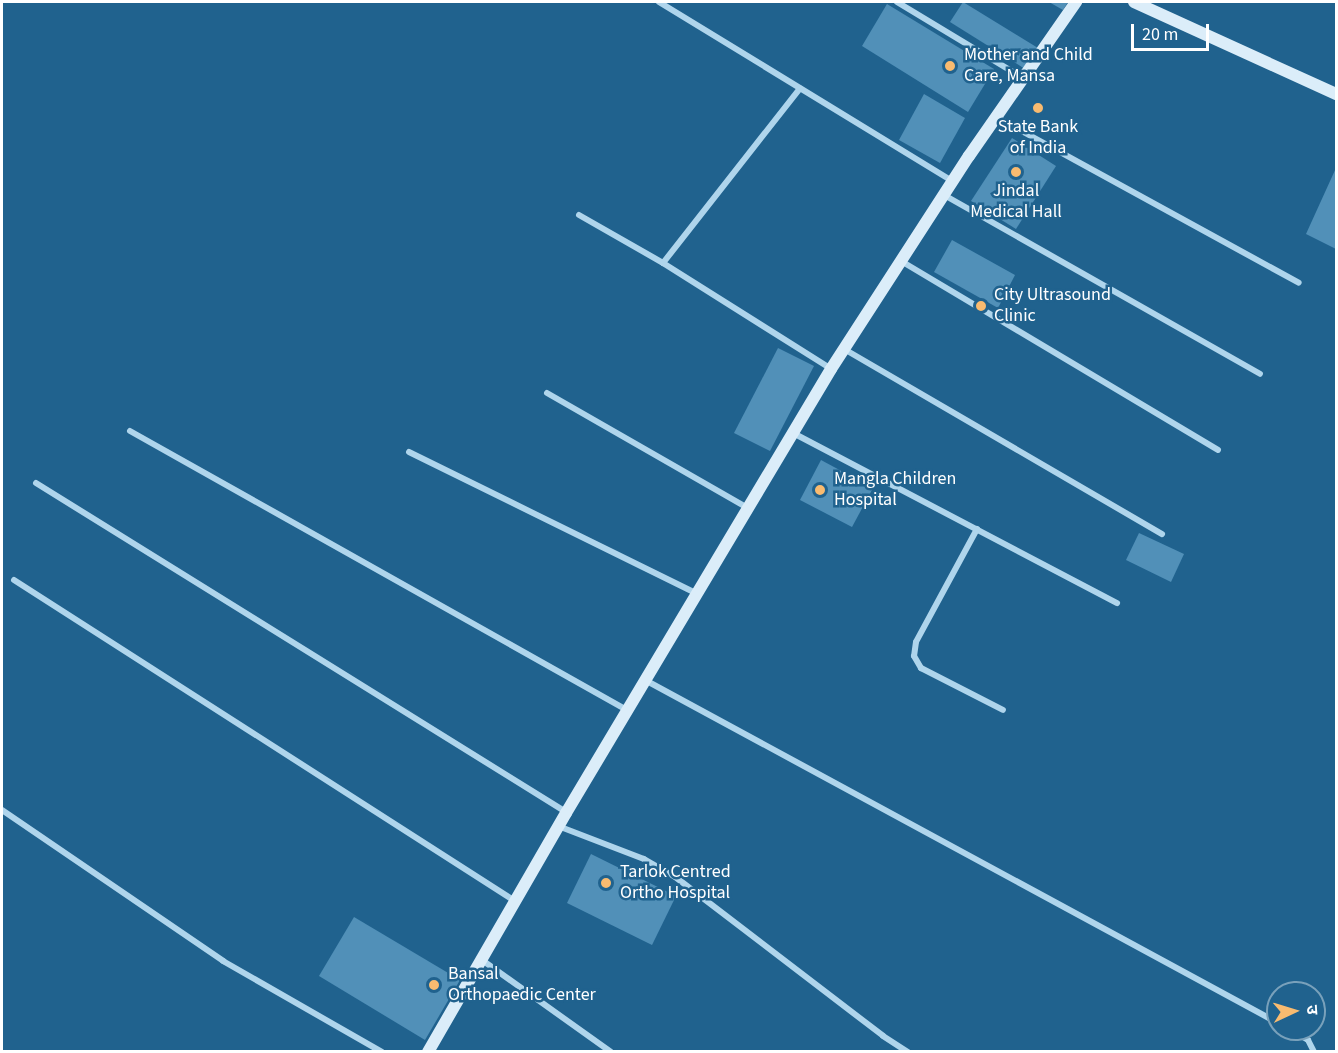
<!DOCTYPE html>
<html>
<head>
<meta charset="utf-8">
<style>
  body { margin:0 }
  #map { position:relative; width:1338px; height:1053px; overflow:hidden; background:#20628e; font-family:"Source Sans 3","Noto Sans Devanagari",sans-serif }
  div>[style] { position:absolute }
  .building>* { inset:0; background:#5190b8 }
  .street>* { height:6px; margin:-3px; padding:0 3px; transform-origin:3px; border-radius:3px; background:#afd5ec }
  .secondary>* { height:12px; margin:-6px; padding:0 6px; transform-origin:6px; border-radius:6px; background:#dbedf9 }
  .dots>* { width:16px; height:16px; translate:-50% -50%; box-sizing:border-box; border:3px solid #20628e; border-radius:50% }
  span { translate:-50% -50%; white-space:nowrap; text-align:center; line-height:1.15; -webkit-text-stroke:5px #20628e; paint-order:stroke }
  .poi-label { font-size:18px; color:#fff }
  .left { translate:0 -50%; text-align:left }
  .frame { position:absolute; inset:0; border:3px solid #fff; pointer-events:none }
  .north { position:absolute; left:1266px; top:981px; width:60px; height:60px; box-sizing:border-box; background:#20628e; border:2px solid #79a1bb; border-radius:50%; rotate:86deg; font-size:16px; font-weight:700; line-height:24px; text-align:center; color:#fff }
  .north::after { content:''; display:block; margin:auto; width:21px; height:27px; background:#f9bb70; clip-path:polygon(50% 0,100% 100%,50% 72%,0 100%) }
  .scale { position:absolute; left:1131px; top:24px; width:78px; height:27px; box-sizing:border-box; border:3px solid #fff; border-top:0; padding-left:8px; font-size:18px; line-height:21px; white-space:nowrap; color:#fff; -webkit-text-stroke:4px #20628e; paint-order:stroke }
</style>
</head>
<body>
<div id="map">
  <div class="building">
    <i style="clip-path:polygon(963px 2px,1038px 48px,1025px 69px,950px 22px)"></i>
    <i style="clip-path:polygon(1049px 2px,1068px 2px,1063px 10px)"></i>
    <i style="clip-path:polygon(887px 4px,994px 69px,968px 112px,862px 46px)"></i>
    <i style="clip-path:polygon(924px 94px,965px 118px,940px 163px,899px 140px)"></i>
    <i style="clip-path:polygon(1012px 138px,1056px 166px,1016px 229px,971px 201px)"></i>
    <i style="clip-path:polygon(1336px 168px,1336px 249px,1306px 234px)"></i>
    <i style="clip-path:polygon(952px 240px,1015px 275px,998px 308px,934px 272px)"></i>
    <i style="clip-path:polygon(778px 348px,814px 366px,770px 451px,734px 433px)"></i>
    <i style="clip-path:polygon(821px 460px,873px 488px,852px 527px,800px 500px)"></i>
    <i style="clip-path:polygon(1139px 533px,1184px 554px,1171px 582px,1126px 560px)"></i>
    <i style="clip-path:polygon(591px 854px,676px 896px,652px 945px,567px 903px)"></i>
    <i style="clip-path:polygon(354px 917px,460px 980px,425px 1040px,319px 976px)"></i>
  </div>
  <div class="street">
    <i style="left:659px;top:2px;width:343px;rotate:31.4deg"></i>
    <i style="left:897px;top:2px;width:147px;rotate:31.1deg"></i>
    <i style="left:996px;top:117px;width:345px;rotate:28.7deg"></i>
    <i style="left:944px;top:195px;width:363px;rotate:29.5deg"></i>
    <i style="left:579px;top:215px;width:97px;rotate:29.7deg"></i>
    <i style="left:663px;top:263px;width:199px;rotate:32.2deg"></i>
    <i style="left:901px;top:261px;width:369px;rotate:30.8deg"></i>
    <i style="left:663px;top:263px;width:222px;rotate:-51.9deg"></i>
    <i style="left:844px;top:349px;width:368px;rotate:30.2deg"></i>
    <i style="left:547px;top:393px;width:232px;rotate:29.8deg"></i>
    <i style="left:130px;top:431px;width:570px;rotate:29.31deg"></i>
    <i style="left:793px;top:433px;width:366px;rotate:27.7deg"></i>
    <i style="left:409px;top:452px;width:320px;rotate:26.2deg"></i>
    <i style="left:36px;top:483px;width:624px;rotate:31.83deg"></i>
    <i style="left:977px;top:529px;width:128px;rotate:118.4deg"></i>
    <i style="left:916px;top:642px;width:14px;rotate:98deg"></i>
    <i style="left:914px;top:656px;width:14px;rotate:60deg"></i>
    <i style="left:921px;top:668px;width:92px;rotate:27.1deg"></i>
    <i style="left:14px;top:580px;width:595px;rotate:32.65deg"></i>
    <i style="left:645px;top:680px;width:720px;rotate:28.45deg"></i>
    <i style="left:2px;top:810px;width:268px;rotate:34.3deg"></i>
    <i style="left:223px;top:961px;width:183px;rotate:29.8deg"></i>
    <i style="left:558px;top:826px;width:92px;rotate:21deg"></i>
    <i style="left:644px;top:859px;width:34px;rotate:30deg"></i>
    <i style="left:674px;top:876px;width:263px;rotate:37.4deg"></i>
    <i style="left:883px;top:1036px;width:30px;rotate:33deg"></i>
    <i style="left:482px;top:960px;width:158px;rotate:35.5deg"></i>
    <i style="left:1289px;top:1029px;width:22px;rotate:30deg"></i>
    <i style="left:1308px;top:1040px;width:13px;rotate:63deg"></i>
  </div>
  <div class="secondary">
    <i style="left:1134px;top:2px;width:222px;rotate:24.5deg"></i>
    <i style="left:428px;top:1052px;width:276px;rotate:-60deg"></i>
    <i style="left:566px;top:813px;width:517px;rotate:-59.17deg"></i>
    <i style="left:831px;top:369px;width:254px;rotate:-57.1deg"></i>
    <i style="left:969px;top:156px;width:188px;rotate:-55.2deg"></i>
  </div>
  <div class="dots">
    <i style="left:950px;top:66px;background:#f9bb70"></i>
    <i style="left:1038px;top:108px;background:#f9bb70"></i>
    <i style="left:1016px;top:172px;background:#f9bb70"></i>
    <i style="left:981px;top:306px;background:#f9bb70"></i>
    <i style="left:820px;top:490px;background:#f9bb70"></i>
    <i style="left:606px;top:883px;background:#f9bb70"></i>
    <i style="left:434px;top:985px;background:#f9bb70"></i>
  </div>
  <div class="poi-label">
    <span class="left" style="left:964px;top:66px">Mother and Child<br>Care, Mansa</span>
    <span style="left:1038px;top:138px">State Bank<br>of India</span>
    <span style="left:1016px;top:202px">Jindal<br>Medical Hall</span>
    <span class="left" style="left:994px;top:306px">City Ultrasound<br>Clinic</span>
    <span class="left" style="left:834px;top:490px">Mangla Children<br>Hospital</span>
    <span class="left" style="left:620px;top:883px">Tarlok Centred<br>Ortho Hospital</span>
    <span class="left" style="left:448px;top:985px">Bansal<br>Orthopaedic Center</span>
  </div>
  <div class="frame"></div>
  <div class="north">उ</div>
  <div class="scale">20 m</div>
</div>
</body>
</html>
